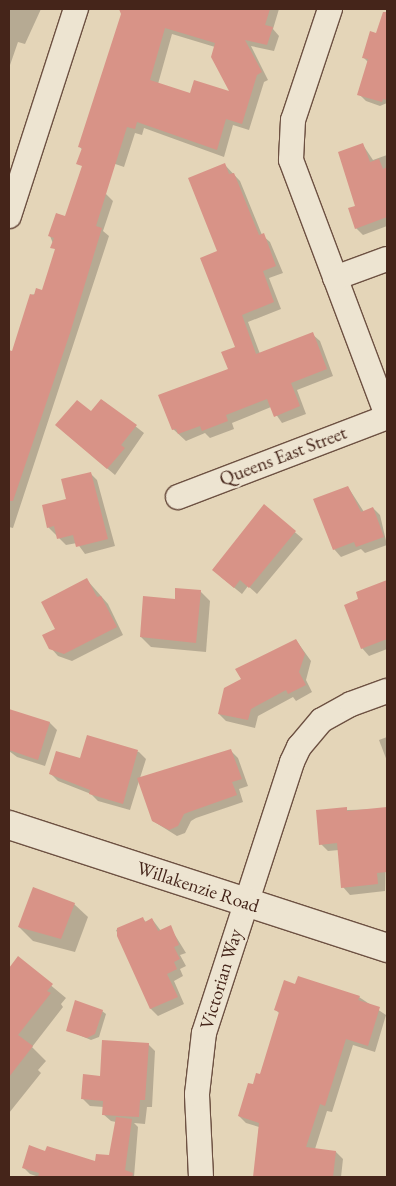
<!DOCTYPE html>
<html>
<head>
<meta charset="utf-8">
<style>
  body { margin:0 }
  #map { position:relative; width:396px; height:1186px; overflow:hidden; background:#e4d5b8; font-family:"EB Garamond",serif }
  div>[style] { position:absolute }
  .shadow>* { inset:0; background:#0003 }
  .building>* { inset:0; background:#d89387 }
  .roads { filter:drop-shadow(1px 0 #6d5142) drop-shadow(-1px 0 #6d5142) drop-shadow(0 1px #6d5142) drop-shadow(0 -1px #6d5142) }
  .minor>* { height:24px; margin:-12px; padding:0 12px; transform-origin:12px; border-radius:12px; background:#ede4d1 }
  .tertiary>* { height:28px; margin:-14px; padding:0 14px; transform-origin:14px; border-radius:14px; background:#ede4d1 }
  span { translate:-50% -50%; white-space:nowrap; text-align:center; line-height:1.15; -webkit-text-stroke:4.5px #ede4d1; paint-order:stroke }
  .street-label { font-size:19px; color:#45251a }
  .frame { position:absolute; inset:0; border:10px solid #45251a; pointer-events:none }
</style>
</head>
<body>
<div id="map">
  <div class="shadow">
    <i style="clip-path:polygon(9px 9px,41px 9px,25px 44px,18px 42px,9px 68px)"></i>
    <i style="clip-path:polygon(evenodd,137px 9px,175px 9px,174px 12px,204px 21px,208px 9px,223px 13px,224px 9px,279px 9px,273px 29px,279px 36px,274px 51px,251px 46px,268px 80px,264px 82px,249px 130px,233px 125px,224px 157px,144px 128px,142px 135px,135px 133px,124px 167px,86px 154px,79px 146px,137px 9px,172px 34px,215px 47px,231px 93px,191px 95px,158px 84px,172px 34px)"></i>
    <i style="clip-path:polygon(371px 32px,387px 37px,387px 103px,380px 106px,366px 101px,359px 94px,368px 62px,363px 57px)"></i>
    <i style="clip-path:polygon(363px 145px,373px 160px,387px 155px,387px 226px,363px 235px,356px 228px,356px 207px)"></i>
    <i style="clip-path:polygon(224px 164px,240px 181px,262px 235px,270px 242px,283px 273px,269px 278px,281px 309px,248px 322px,260px 354px,312px 334px,320px 341px,333px 376px,297px 390px,306px 414px,282px 423px,271px 407px,232px 423px,234px 429px,210px 438px,205px 433px,186px 441px,173px 429px,230px 370px,237px 348px,219px 252px)"></i>
    <i style="clip-path:polygon(106px 194px,113px 201px,103px 231px,109px 236px,13px 528px,9px 527px,9px 363px,31px 295px,43px 292px,56px 251px,50px 236px,66px 218px)"></i>
    <i style="clip-path:polygon(102px 400px,144px 433px,115px 475px,64px 432px,91px 413px)"></i>
    <i style="clip-path:polygon(90px 473px,97px 480px,115px 546px,85px 554px,77px 543px,66px 545px,48px 527px)"></i>
    <i style="clip-path:polygon(348px 487px,364px 512px,373px 508px,380px 515px,387px 545px,365px 553px,361px 549px,341px 557px,334px 549px)"></i>
    <i style="clip-path:polygon(264px 506px,303px 539px,257px 594px,248px 586px,242px 594px,221px 577px)"></i>
    <i style="clip-path:polygon(87px 580px,108px 604px,123px 635px,72px 661px,58px 656px,51px 648px,57px 630px)"></i>
    <i style="clip-path:polygon(384px 582px,387px 585px,387px 649px,369px 656px,362px 648px,360px 600px)"></i>
    <i style="clip-path:polygon(200px 591px,210px 601px,206px 652px,151px 647px,141px 637px,176px 601px)"></i>
    <i style="clip-path:polygon(296px 640px,311px 661px,306px 680px,312px 692px,296px 701px,293px 697px,258px 716px,255px 728px,226px 721px,219px 714px,243px 679px)"></i>
    <i style="clip-path:polygon(9px 710px,50px 723px,57px 730px,45px 766px,17px 757px,9px 751px)"></i>
    <i style="clip-path:polygon(88px 736px,139px 752px,146px 759px,140px 778px,231px 751px,238px 758px,248px 786px,239px 789px,243px 802px,196px 818px,191px 821px,185px 833px,177px 836px,153px 821px,139px 781px,130px 810px,98px 801px,91px 794px,58px 781px,51px 774px,80px 760px)"></i>
    <i style="clip-path:polygon(387px 737px,387px 761px,379px 740px)"></i>
    <i style="clip-path:polygon(380px 809px,387px 816px,385px 891px,350px 895px,343px 887px,339px 850px,328px 851px,321px 844px,317px 811px)"></i>
    <i style="clip-path:polygon(74px 904px,88px 917px,75px 952px,33px 941px,19px 927px)"></i>
    <i style="clip-path:polygon(142px 918px,146px 922px,152px 919px,161px 931px,170px 927px,186px 953px,180px 955px,186px 966px,180px 969px,183px 976px,174px 981px,184px 1004px,158px 1016px,151px 1009px,116px 930px)"></i>
    <i style="clip-path:polygon(18px 958px,66px 998px,61px 1004px,63px 1007px,32px 1047px,46px 1061px,38px 1070px,41px 1073px,9px 1113px,9px 970px)"></i>
    <i style="clip-path:polygon(296px 985px,359px 997px,386px 1015px,375px 1052px,353px 1045px,332px 1112px,327px 1111px,315px 1149px,336px 1152px,343px 1159px,341px 1177px,254px 1177px,259px 1127px,246px 1123px,239px 1116px,260px 1076px,280px 1014px,276px 1010px)"></i>
    <i style="clip-path:polygon(102px 1011px,106px 1014px,99px 1037px,91px 1040px,67px 1030px)"></i>
    <i style="clip-path:polygon(148px 1044px,155px 1051px,152px 1107px,147px 1107px,145px 1124px,134px 1123px,138px 1127px,134px 1177px,39px 1177px,30px 1174px,23px 1167px,46px 1152px,96px 1163px,110px 1157px,116px 1122px,111px 1121px,103px 1114px,104px 1107px,90px 1106px,83px 1099px,101px 1077px)"></i>
  </div>
  <div class="building">
    <i style="clip-path:polygon(evenodd,119px 9px,270px 9px,265px 25px,273px 27px,267px 45px,245px 40px,262px 72px,257px 75px,242px 124px,226px 119px,217px 150px,137px 122px,135px 129px,127px 127px,96px 226px,102px 228px,70px 333px,13px 501px,9px 501px,9px 350px,12px 351px,30px 294px,34px 295px,36px 288px,42px 290px,55px 249px,50px 248px,54px 238px,48px 236px,56px 213px,65px 216px,82px 166px,76px 164px,82px 148px,78px 147px,121px 14px,119px 9px,165px 28px,215px 43px,211px 57px,229px 91px,194px 80px,190px 93px,150px 80px,165px 28px)"></i>
    <i style="clip-path:polygon(383px 12px,387px 12px,387px 100px,383px 99px,382px 102px,357px 95px,368px 59px,362px 58px,370px 31px,376px 33px)"></i>
    <i style="clip-path:polygon(363px 143px,370px 162px,379px 159px,383px 169px,387px 167px,387px 217px,355px 229px,348px 208px,355px 206px,338px 152px)"></i>
    <i style="clip-path:polygon(225px 163px,229px 174px,234px 173px,259px 235px,264px 233px,276px 266px,263px 271px,274px 302px,242px 315px,256px 354px,313px 332px,327px 369px,291px 383px,300px 406px,274px 417px,267px 399px,226px 415px,228px 421px,202px 431px,200px 426px,178px 434px,176px 429px,172px 430px,158px 395px,228px 369px,221px 352px,235px 347px,200px 258px,217px 251px,188px 178px)"></i>
    <i style="clip-path:polygon(101px 399px,137px 425px,121px 445px,125px 448px,107px 469px,55px 425px,77px 400px,91px 411px)"></i>
    <i style="clip-path:polygon(91px 472px,108px 539px,76px 547px,73px 535px,57px 539px,54px 526px,47px 528px,42px 505px,66px 499px,61px 479px)"></i>
    <i style="clip-path:polygon(348px 486px,361px 512px,373px 507px,384px 537px,356px 547px,354px 542px,333px 550px,313px 499px)"></i>
    <i style="clip-path:polygon(264px 504px,296px 531px,249px 588px,240px 580px,234px 588px,212px 570px)"></i>
    <i style="clip-path:polygon(87px 578px,97px 597px,101px 596px,117px 627px,64px 654px,49px 649px,42px 635px,55px 629px,41px 602px)"></i>
    <i style="clip-path:polygon(387px 580px,387px 639px,361px 649px,344px 605px,358px 599px,356px 592px)"></i>
    <i style="clip-path:polygon(175px 588px,201px 590px,196px 643px,140px 637px,143px 596px,175px 599px)"></i>
    <i style="clip-path:polygon(296px 639px,305px 654px,299px 672px,306px 685px,288px 694px,286px 690px,251px 709px,248px 720px,218px 714px,224px 688px,241px 679px,235px 669px)"></i>
    <i style="clip-path:polygon(9px 709px,50px 722px,38px 760px,9px 750px)"></i>
    <i style="clip-path:polygon(87px 735px,138px 750px,123px 804px,89px 794px,90px 790px,49px 774px,56px 751px,80px 758px)"></i>
    <i style="clip-path:polygon(231px 749px,242px 779px,232px 782px,237px 795px,189px 812px,184px 814px,178px 826px,169px 830px,152px 821px,137px 778px)"></i>
    <i style="clip-path:polygon(347px 807px,347px 811px,387px 807px,387px 872px,377px 873px,378px 884px,341px 888px,337px 843px,319px 845px,316px 810px)"></i>
    <i style="clip-path:polygon(33px 887px,75px 903px,61px 939px,18px 927px)"></i>
    <i style="clip-path:polygon(143px 917px,145px 922px,152px 918px,158px 931px,171px 925px,179px 945px,174px 947px,180px 959px,174px 962px,177px 969px,167px 974px,178px 997px,150px 1009px,117px 936px,117px 928px)"></i>
    <i style="clip-path:polygon(18px 956px,53px 984px,47px 991px,51px 993px,18px 1035px,33px 1046px,9px 1077px,9px 968px)"></i>
    <i style="clip-path:polygon(298px 976px,360px 996px,358px 1000px,380px 1007px,368px 1046px,346px 1039px,325px 1106px,320px 1104px,306px 1147px,336px 1151px,333px 1177px,253px 1177px,259px 1123px,238px 1116px,248px 1083px,253px 1084px,256px 1073px,260px 1074px,279px 1012px,274px 1010px,284px 980px,295px 984px)"></i>
    <i style="clip-path:polygon(75px 1000px,103px 1010px,95px 1034px,87px 1038px,66px 1031px)"></i>
    <i style="clip-path:polygon(102px 1040px,149px 1043px,145px 1100px,140px 1100px,139px 1117px,102px 1115px,103px 1101px,81px 1099px,83px 1074px,100px 1076px)"></i>
    <i style="clip-path:polygon(116px 1117px,132px 1119px,125px 1170px,133px 1173px,132px 1177px,38px 1177px,39px 1173px,22px 1168px,29px 1145px,45px 1151px,47px 1146px,95px 1161px,96px 1154px,109px 1155px)"></i>
  </div>
  <div class="roads">
    <div class="minor">
      <i style="left:330px;top:9px;width:117px;rotate:108.4deg"></i>
      <i style="left:293px;top:120px;width:40px;rotate:92.9deg"></i>
      <i style="left:291px;top:160px;width:272px;rotate:69.4deg"></i>
      <i style="left:9px;top:216px;width:218px;rotate:-72.1deg"></i>
      <i style="left:335px;top:278px;width:55px;rotate:-20.1deg"></i>
      <i style="left:178px;top:497px;width:224px;rotate:-20.9deg"></i>
      <i style="left:201px;top:1177px;width:83px;rotate:-92.8deg"></i>
      <i style="left:197px;top:1094px;width:61px;rotate:-83.5deg"></i>
      <i style="left:204px;top:1033px;width:285px;rotate:-72deg"></i>
      <i style="left:292px;top:762px;width:17px;rotate:-65deg"></i>
      <i style="left:299px;top:747px;width:35px;rotate:-50deg"></i>
      <i style="left:322px;top:720px;width:33px;rotate:-29deg"></i>
      <i style="left:351px;top:704px;width:38px;rotate:-20deg"></i>
    </div>
    <div class="tertiary">
      <i style="left:9px;top:825px;width:398px;rotate:18deg"></i>
    </div>
  </div>
  <div class="street-label">
    <span style="left:283px;top:456px;rotate:-21deg">Queens East Street</span>
    <span style="left:198px;top:887px;rotate:18deg">Willakenzie Road</span>
    <span style="left:221px;top:979px;rotate:-73deg">Victorian Way</span>
  </div>
  <div class="frame"></div>
</div>
</body>
</html>
